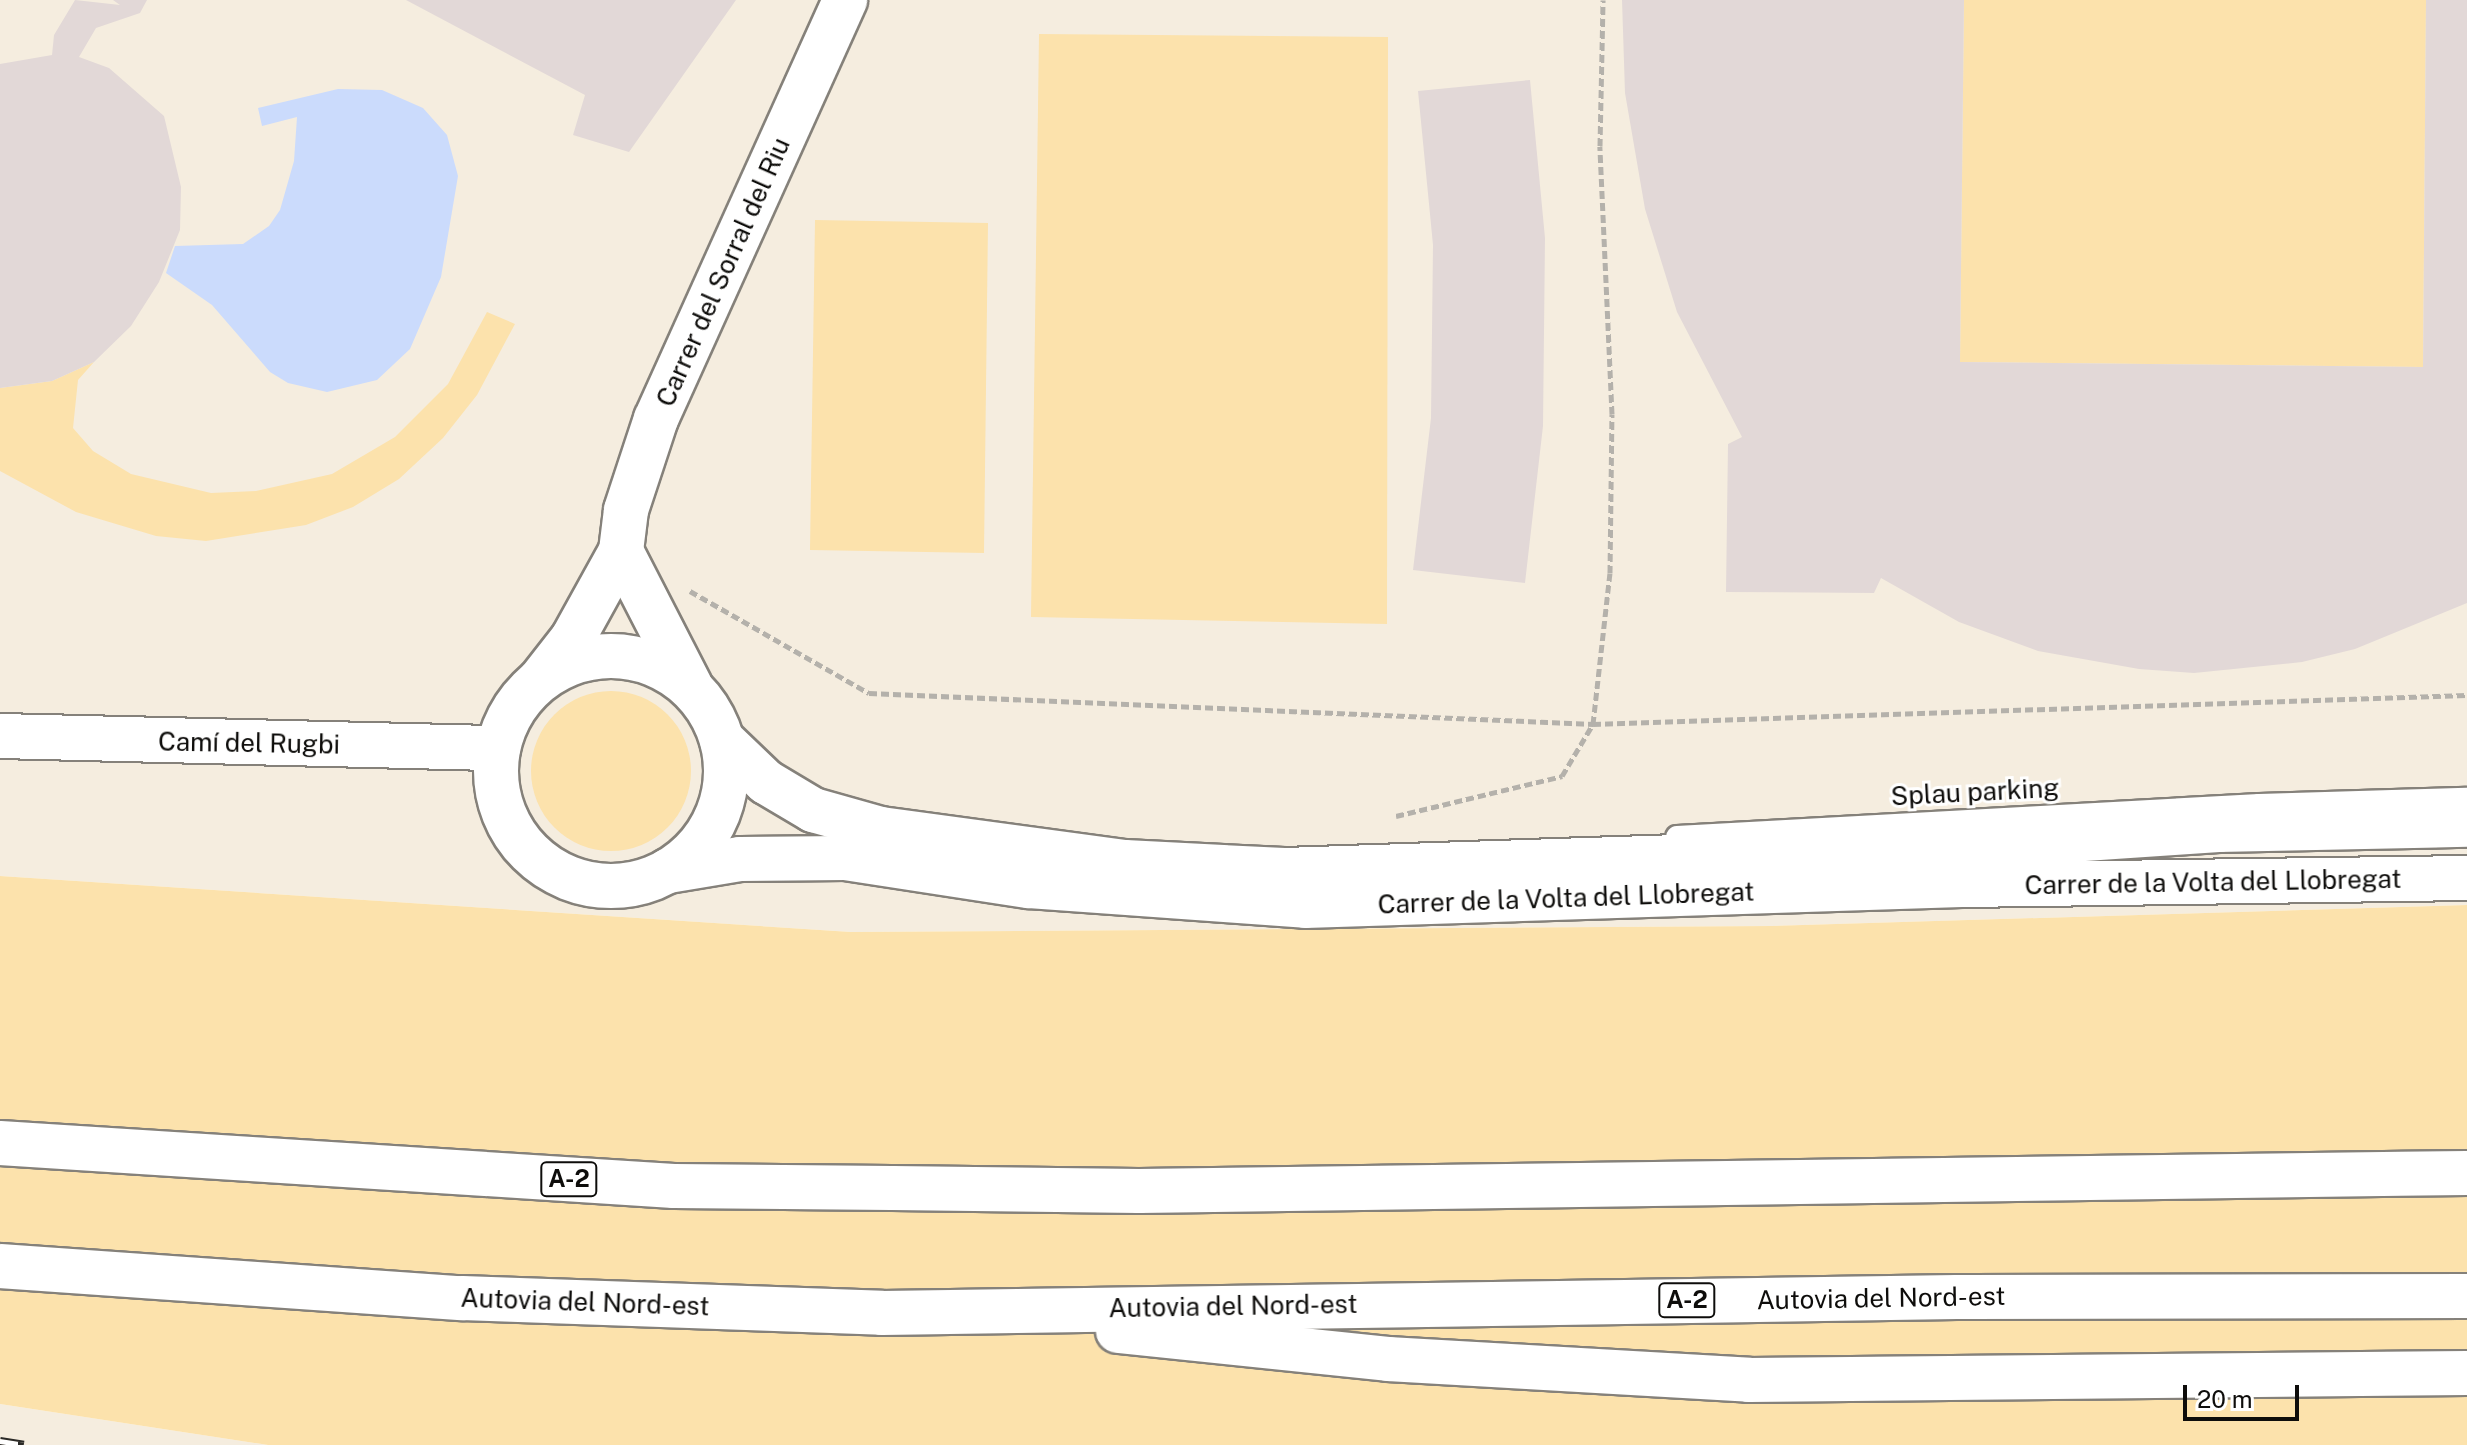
<!DOCTYPE html>
<html>
<head>
<meta charset="utf-8">
<style>
  body { margin:0 }
  #map { position:relative; width:2467px; height:1445px; overflow:hidden; background:#fffbf3; font-family:"Public Sans",sans-serif }
  div>[style] { position:absolute }
  .built>* { inset:0; background:#f5eddf }
  .green>* { inset:0; background:#fce2ac }
  .round { border-radius:50% }
  .water>* { inset:0; background:#cbdbfc }
  .building>* { inset:0; background:#e2d8d7 }
  .path>* { height:5px; margin-top:-2.5px; transform-origin:0; background:repeating-linear-gradient(90deg,#b4b1ab 0 8px,transparent 0 12px) }
  .roads { filter:drop-shadow(2px 0 #85817a) drop-shadow(-2px 0 #85817a) drop-shadow(0 2px #85817a) drop-shadow(0 -2px #85817a) }
  .lane>* { height:22px; margin:-11px; padding:0 11px; transform-origin:11px; border-radius:11px; background:#fff }
  .street>* { height:44px; margin:-22px; padding:0 22px; transform-origin:22px; border-radius:22px; background:#fff }
  .street>.ring { margin:-22px; padding:0; box-sizing:content-box; background:none; border:44px solid #fff; border-radius:50% }
  .highway>* { height:44px; margin:-22px; padding:0 22px; transform-origin:22px; border-radius:22px; background:#fff }
  .rail>* { height:9px; margin-top:-4.5px; transform-origin:0; background:repeating-linear-gradient(90deg,#fff 0 18px,#2b2a27 0 36px); box-sizing:border-box; border-block:2px solid #2b2a27 }
  span { translate:-50% -50%; white-space:nowrap; text-align:center; line-height:1.15; -webkit-text-stroke:6px #fff; paint-order:stroke }
  .shield-label span { padding:2px 6px; background:#fff; border:2px solid; border-radius:6px; -webkit-text-stroke-width:0 }
  .shield-label { font-size:24px; color:#0e0d0b; font-weight:700 }
  .street-label { font-size:26px; color:#0e0d0b }
  .scale { position:absolute; left:2183px; top:1385px; width:116px; height:36px; box-sizing:border-box; border:4px solid #0e0d0b; border-top:0; padding-left:10px; font-size:24px; line-height:28px; white-space:nowrap; color:#0e0d0b; -webkit-text-stroke:6px #fff; paint-order:stroke }
</style>
</head>
<body>
<div id="map">
  <div class="built">
    <i style="clip-path:polygon(0 0,2467px 0,2467px 905px,1772px 926px,851px 932px,0 876px)"></i>
    <i style="clip-path:polygon(0 1404px,268px 1445px,0 1445px)"></i>
  </div>
  <div class="green">
    <i style="clip-path:polygon(1964px 0,2426px 0,2423px 367px,1960px 362px)"></i>
    <i style="clip-path:polygon(1039px 34px,1388px 37px,1387px 624px,1031px 617px)"></i>
    <i style="clip-path:polygon(815px 220px,988px 223px,984px 553px,810px 550px)"></i>
    <i style="clip-path:polygon(487px 312px,515px 324px,477px 395px,443px 438px,399px 479px,353px 507px,306px 525px,206px 541px,156px 536px,76px 512px,0 471px,0 388px,52px 381px,94px 362px,78px 380px,73px 428px,93px 451px,131px 474px,211px 493px,256px 491px,332px 474px,395px 437px,448px 384px)"></i>
    <i class="round" style="left:531px;top:691px;width:160px;height:160px"></i>
    <i style="clip-path:polygon(0 876px,851px 932px,1772px 926px,2467px 905px,2467px 1445px,268px 1445px,0 1404px)"></i>
  </div>
  <div class="water">
    <i style="clip-path:polygon(338px 89px,382px 90px,423px 108px,447px 135px,458px 176px,441px 277px,410px 349px,377px 380px,327px 392px,288px 383px,270px 372px,212px 305px,166px 273px,175px 246px,243px 244px,269px 226px,280px 210px,294px 161px,297px 117px,262px 126px,258px 108px)"></i>
  </div>
  <div class="building">
    <i style="clip-path:polygon(75px 0,120px 5px,113px 0,147px 0,140px 13px,96px 28px,79px 57px,109px 68px,164px 116px,181px 187px,180px 230px,159px 282px,131px 326px,94px 362px,52px 381px,0 388px,0 64px,52px 55px,54px 35px)"></i>
    <i style="clip-path:polygon(406px 0,736px 0,629px 152px,573px 135px,585px 95px)"></i>
    <i style="clip-path:polygon(1622px 0,1964px 0,1960px 362px,2423px 367px,2426px 0,2467px 0,2467px 603px,2355px 649px,2302px 662px,2194px 673px,2139px 669px,2038px 651px,1959px 622px,1881px 578px,1874px 593px,1726px 592px,1728px 444px,1742px 437px,1677px 312px,1645px 209px,1625px 93px)"></i>
    <i style="clip-path:polygon(1530px 80px,1545px 238px,1543px 426px,1525px 583px,1413px 570px,1431px 418px,1433px 245px,1418px 91px)"></i>
  </div>
  <div class="path">
    <i style="left:690px;top:591px;width:206px;rotate:29.7deg"></i>
    <i style="left:869px;top:693px;width:725px;rotate:2.45deg"></i>
    <i style="left:1593px;top:724px;width:874px;rotate:-1.9deg"></i>
    <i style="left:1396px;top:816px;width:171px;rotate:-13.5deg"></i>
    <i style="left:1562px;top:776px;width:61px;rotate:-59.2deg"></i>
    <i style="left:1593px;top:724px;width:152px;rotate:-83.6deg"></i>
    <i style="left:1610px;top:573px;width:159px;rotate:-89.3deg"></i>
    <i style="left:1612px;top:414px;width:268px;rotate:-92.6deg"></i>
    <i style="left:1600px;top:146px;width:146px;rotate:-88.8deg"></i>
  </div>
  <div class="roads">
    <div class="lane">
      <i style="left:1677px;top:837px;width:583px;rotate:-3.15deg"></i>
      <i style="left:2259px;top:805px;width:208px;rotate:-1.7deg"></i>
    </div>
    <div class="street">
      <i style="left:621px;top:551px;width:151px;rotate:62.8deg"></i>
      <i class="ring" style="left:496px;top:656px;width:186px;height:186px"></i>
      <i style="left:541px;top:679px;width:52px;rotate:-52deg"></i>
      <i style="left:573px;top:638px;width:99px;rotate:-61.1deg"></i>
      <i style="left:621px;top:551px;width:41px;rotate:-83deg"></i>
      <i style="left:626px;top:510px;width:96px;rotate:-71.8deg"></i>
      <i style="left:656px;top:419px;width:460px;rotate:-65.7deg"></i>
      <i style="left:0;top:736px;width:498px;rotate:1.4deg"></i>
      <i style="left:722px;top:740px;width:61px;rotate:43.7deg"></i>
      <i style="left:766px;top:782px;width:55px;rotate:30.8deg"></i>
      <i style="left:813px;top:810px;width:71px;rotate:15.6deg"></i>
      <i style="left:881px;top:829px;width:246px;rotate:7.7deg"></i>
      <i style="left:1125px;top:862px;width:159px;rotate:2.9deg"></i>
      <i style="left:1284px;top:870px;width:666px;rotate:-1.89deg"></i>
      <i style="left:1950px;top:848px;width:269px;rotate:-3.8deg"></i>
      <i style="left:2218px;top:830px;width:249px;rotate:-1.2deg"></i>
      <i style="left:668px;top:871px;width:73px;rotate:-9.5deg"></i>
      <i style="left:740px;top:859px;width:105px;rotate:-0.5deg"></i>
      <i style="left:845px;top:858px;width:186px;rotate:8.7deg"></i>
      <i style="left:1029px;top:886px;width:277px;rotate:4.1deg"></i>
      <i style="left:1305px;top:906px;width:657px;rotate:-1.83deg"></i>
      <i style="left:1962px;top:885px;width:505px;rotate:-0.79deg"></i>
    </div>
    <div class="highway">
      <i style="left:0;top:1143px;width:675px;rotate:3.65deg"></i>
      <i style="left:674px;top:1186px;width:218px;rotate:0.5deg"></i>
      <i style="left:892px;top:1188px;width:247px;rotate:0.7deg"></i>
      <i style="left:1139px;top:1191px;width:1328px;rotate:-0.78deg"></i>
      <i style="left:0;top:1266px;width:463px;rotate:4deg"></i>
      <i style="left:462px;top:1298px;width:420px;rotate:2deg"></i>
      <i style="left:882px;top:1313px;width:1075px;rotate:-0.85deg"></i>
      <i style="left:1957px;top:1297px;width:510px;rotate:-0.11deg"></i>
      <i style="left:1118px;top:1331px;width:271px;rotate:5.9deg"></i>
      <i style="left:1388px;top:1359px;width:362px;rotate:3.3deg"></i>
      <i style="left:1749px;top:1380px;width:718px;rotate:-0.56deg"></i>
    </div>
  </div>
  <div class="rail">
    <i style="left:0;top:1441px;width:24px;rotate:9deg"></i>
  </div>
  <div class="shield-label">
    <span style="left:569px;top:1179px">A-2</span>
    <span style="left:1687px;top:1300px">A-2</span>
  </div>
  <div class="street-label">
    <span style="left:723px;top:272px;rotate:-66deg">Carrer del Sorral del Riu</span>
    <span style="left:249px;top:743px;rotate:1deg">Camí del Rugbi</span>
    <span style="left:1975px;top:792px;rotate:-3deg">Splau parking</span>
    <span style="left:2213px;top:882px;rotate:-1deg">Carrer de la Volta del Llobregat</span>
    <span style="left:1566px;top:898px;rotate:-2deg">Carrer de la Volta del Llobregat</span>
    <span style="left:1881px;top:1298px;rotate:-1deg">Autovia del Nord-est</span>
    <span style="left:585px;top:1302px;rotate:2deg">Autovia del Nord-est</span>
    <span style="left:1233px;top:1306px;rotate:-1deg">Autovia del Nord-est</span>
  </div>
  <div class="scale">20 m</div>
</div>
</body>
</html>
